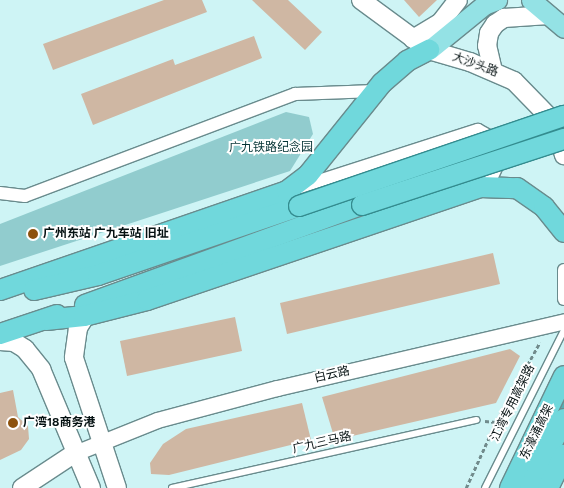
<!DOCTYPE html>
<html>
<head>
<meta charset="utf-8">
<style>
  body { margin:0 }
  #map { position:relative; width:564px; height:488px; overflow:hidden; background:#cef4f5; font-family:Figtree,"Noto Sans SC",sans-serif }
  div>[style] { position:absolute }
  .green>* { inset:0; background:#91ccce }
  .river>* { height:26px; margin:-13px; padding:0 13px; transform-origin:13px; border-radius:13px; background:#55afb3 }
  .building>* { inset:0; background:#cfb7a3 }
  .path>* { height:2.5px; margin-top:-1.25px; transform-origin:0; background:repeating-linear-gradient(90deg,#718b8c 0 4px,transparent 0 6.5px) }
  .roads { filter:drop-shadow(1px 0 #698b8d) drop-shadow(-1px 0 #698b8d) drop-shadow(0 1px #698b8d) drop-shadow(0 -1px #698b8d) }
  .service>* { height:6px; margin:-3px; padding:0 3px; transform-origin:3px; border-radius:3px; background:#fff }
  .minor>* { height:12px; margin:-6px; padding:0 6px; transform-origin:6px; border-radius:6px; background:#fff }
  .tertiary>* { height:15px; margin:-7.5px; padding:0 7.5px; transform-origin:7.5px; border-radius:7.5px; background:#fff }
  .secondary>* { height:18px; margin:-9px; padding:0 9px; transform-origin:9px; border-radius:9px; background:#fff }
  .primary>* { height:19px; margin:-9.5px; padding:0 9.5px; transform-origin:9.5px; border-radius:9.5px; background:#94e2e5 }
  .trunk>* { height:20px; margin:-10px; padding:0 10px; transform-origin:10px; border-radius:10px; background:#70d8dc }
  .bridges { filter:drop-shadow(1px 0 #348c8f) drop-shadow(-1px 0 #348c8f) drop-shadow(0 1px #348c8f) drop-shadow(0 -1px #348c8f) }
  .trunk-bridge>* { height:20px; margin:-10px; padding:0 10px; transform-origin:10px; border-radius:10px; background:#70d8dc }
  .dots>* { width:14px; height:14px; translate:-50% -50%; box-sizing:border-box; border:2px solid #fff; border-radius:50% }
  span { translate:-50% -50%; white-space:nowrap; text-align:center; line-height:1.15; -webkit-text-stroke:4px #fff; paint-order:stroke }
  .street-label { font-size:12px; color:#051112 }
  .park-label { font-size:12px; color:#053335 }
  .poi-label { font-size:12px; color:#051112; font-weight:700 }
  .left { translate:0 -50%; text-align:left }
</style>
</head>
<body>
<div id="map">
  <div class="green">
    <i style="clip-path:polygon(286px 112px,309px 117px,313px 134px,290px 171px,0 266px,0 224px)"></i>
  </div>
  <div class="river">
    <i style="left:543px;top:442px;width:45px;rotate:-62.3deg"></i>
  </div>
  <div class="building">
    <i style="clip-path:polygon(164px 0,202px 0,207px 12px,53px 70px,43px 44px)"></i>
    <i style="clip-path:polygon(252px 0,288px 0,322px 32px,305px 50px)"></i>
    <i style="clip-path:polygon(404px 0,437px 0,419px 17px)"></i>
    <i style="clip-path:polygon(254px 36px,262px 58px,93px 125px,81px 94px,173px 59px,175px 65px)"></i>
    <i style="clip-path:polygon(493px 253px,500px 284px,287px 334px,280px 303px)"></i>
    <i style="clip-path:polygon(235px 317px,242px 351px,127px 376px,120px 341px)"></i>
    <i style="clip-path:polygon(510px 349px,520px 356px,496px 403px,335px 440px,322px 397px)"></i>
    <i style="clip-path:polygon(13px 390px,18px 417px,28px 426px,29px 439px,21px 450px,0 460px,0 393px)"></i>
    <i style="clip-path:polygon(302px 403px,311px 440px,169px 475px,151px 474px,150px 463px,163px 444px,186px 429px)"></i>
  </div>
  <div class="path">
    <i style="left:485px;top:421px;width:11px;rotate:5deg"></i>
    <i style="left:466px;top:488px;width:72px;rotate:-65.6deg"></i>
    <i style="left:496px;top:422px;width:91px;rotate:-61.2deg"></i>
  </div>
  <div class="roads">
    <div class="service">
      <i style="left:172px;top:488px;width:312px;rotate:-12.6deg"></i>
      <i style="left:485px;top:488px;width:177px;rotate:-63.4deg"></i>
    </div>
    <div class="minor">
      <i style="left:300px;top:187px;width:187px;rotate:-17.8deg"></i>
      <i style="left:478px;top:130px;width:13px;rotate:29deg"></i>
      <i style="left:489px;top:136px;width:31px;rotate:75deg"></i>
      <i style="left:497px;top:166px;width:17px;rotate:115deg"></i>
      <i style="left:490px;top:181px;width:12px;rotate:149deg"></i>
      <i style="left:0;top:193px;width:25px;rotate:7deg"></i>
      <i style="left:25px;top:196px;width:289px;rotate:-20.7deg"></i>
      <i style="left:295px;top:94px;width:80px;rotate:-2.1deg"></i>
      <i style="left:564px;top:270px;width:29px;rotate:90deg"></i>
    </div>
    <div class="tertiary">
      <i style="left:75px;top:453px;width:88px;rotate:-21.9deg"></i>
      <i style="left:157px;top:420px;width:124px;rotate:-14.9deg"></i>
      <i style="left:277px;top:388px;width:295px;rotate:-13.1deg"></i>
    </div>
    <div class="secondary">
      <i style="left:361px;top:0;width:84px;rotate:36.3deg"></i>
      <i style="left:429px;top:50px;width:43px;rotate:16.3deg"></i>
      <i style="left:470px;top:62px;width:48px;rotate:23.4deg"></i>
      <i style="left:514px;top:81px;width:50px;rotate:45.8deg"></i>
      <i style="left:549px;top:117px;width:18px;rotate:61deg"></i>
      <i style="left:558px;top:133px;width:23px;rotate:75deg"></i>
      <i style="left:413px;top:39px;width:31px;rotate:-31deg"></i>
      <i style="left:440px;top:23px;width:29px;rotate:-52deg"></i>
      <i style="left:493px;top:71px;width:26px;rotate:-103deg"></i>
      <i style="left:487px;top:46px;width:13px;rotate:-81deg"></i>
      <i style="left:489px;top:33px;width:11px;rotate:-56deg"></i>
      <i style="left:495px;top:24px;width:11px;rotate:-34deg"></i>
      <i style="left:504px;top:18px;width:45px;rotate:-3.8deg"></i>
      <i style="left:91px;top:307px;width:25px;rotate:122deg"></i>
      <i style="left:78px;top:328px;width:30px;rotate:98deg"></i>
      <i style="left:74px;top:358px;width:137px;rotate:71.7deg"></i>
      <i style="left:0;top:341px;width:14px;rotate:4deg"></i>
      <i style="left:14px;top:342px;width:13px;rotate:32deg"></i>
      <i style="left:25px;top:349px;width:26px;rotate:51deg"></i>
      <i style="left:41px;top:369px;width:129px;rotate:67.2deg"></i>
      <i style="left:22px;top:488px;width:64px;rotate:-33.4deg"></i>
    </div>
    <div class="primary">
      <i style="left:531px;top:0;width:43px;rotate:40.3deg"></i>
      <i style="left:429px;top:50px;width:71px;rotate:-39.3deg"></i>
      <i style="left:484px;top:5px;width:14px;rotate:-21deg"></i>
    </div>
    <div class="trunk">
      <i style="left:0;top:290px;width:304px;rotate:-19deg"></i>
      <i style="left:287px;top:191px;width:26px;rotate:-37deg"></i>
      <i style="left:308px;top:175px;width:118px;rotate:-51.2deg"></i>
      <i style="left:382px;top:83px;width:33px;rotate:-41deg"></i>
      <i style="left:407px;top:61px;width:25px;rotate:-27deg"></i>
      <i style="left:34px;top:290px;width:66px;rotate:-13.2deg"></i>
      <i style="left:98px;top:275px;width:213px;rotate:-18.9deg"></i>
      <i style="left:85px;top:305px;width:294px;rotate:-19.9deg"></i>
      <i style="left:46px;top:320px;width:38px;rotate:-6deg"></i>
      <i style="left:84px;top:316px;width:65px;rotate:-14.3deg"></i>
      <i style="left:147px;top:300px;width:352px;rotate:-18.7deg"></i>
      <i style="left:480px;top:187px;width:37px;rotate:2deg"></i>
      <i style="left:517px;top:188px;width:33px;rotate:35deg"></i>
      <i style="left:544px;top:207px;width:32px;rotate:51deg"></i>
      <i style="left:0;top:334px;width:60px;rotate:-18.4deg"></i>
      <i style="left:510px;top:488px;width:124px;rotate:-64.3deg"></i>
      <i style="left:530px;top:488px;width:77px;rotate:-63.8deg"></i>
      <i style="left:548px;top:488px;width:37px;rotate:-64deg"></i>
    </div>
  </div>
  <div class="bridges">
    <div class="trunk-bridge">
      <i style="left:362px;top:205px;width:213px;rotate:-18.1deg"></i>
      <i style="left:299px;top:206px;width:280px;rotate:-18.8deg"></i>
    </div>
  </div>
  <div class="dots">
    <i style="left:33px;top:234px;background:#8d520e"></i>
    <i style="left:13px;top:423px;background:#8d520e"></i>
  </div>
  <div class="street-label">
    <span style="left:475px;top:65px;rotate:20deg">大沙头路</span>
    <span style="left:332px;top:375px;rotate:-13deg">白云路</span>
    <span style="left:513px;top:403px;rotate:-64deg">江湾专用高架路</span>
    <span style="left:537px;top:432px;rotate:-64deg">东濠涌高架</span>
    <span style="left:322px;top:443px;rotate:-13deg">广九三马路</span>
  </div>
  <div class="park-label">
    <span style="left:271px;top:148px">广九铁路纪念园</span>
  </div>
  <div class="poi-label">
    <span class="left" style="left:43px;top:234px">广州东站 广九车站 旧址</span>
    <span class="left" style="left:23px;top:423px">广湾18商务港</span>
  </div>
</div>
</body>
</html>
